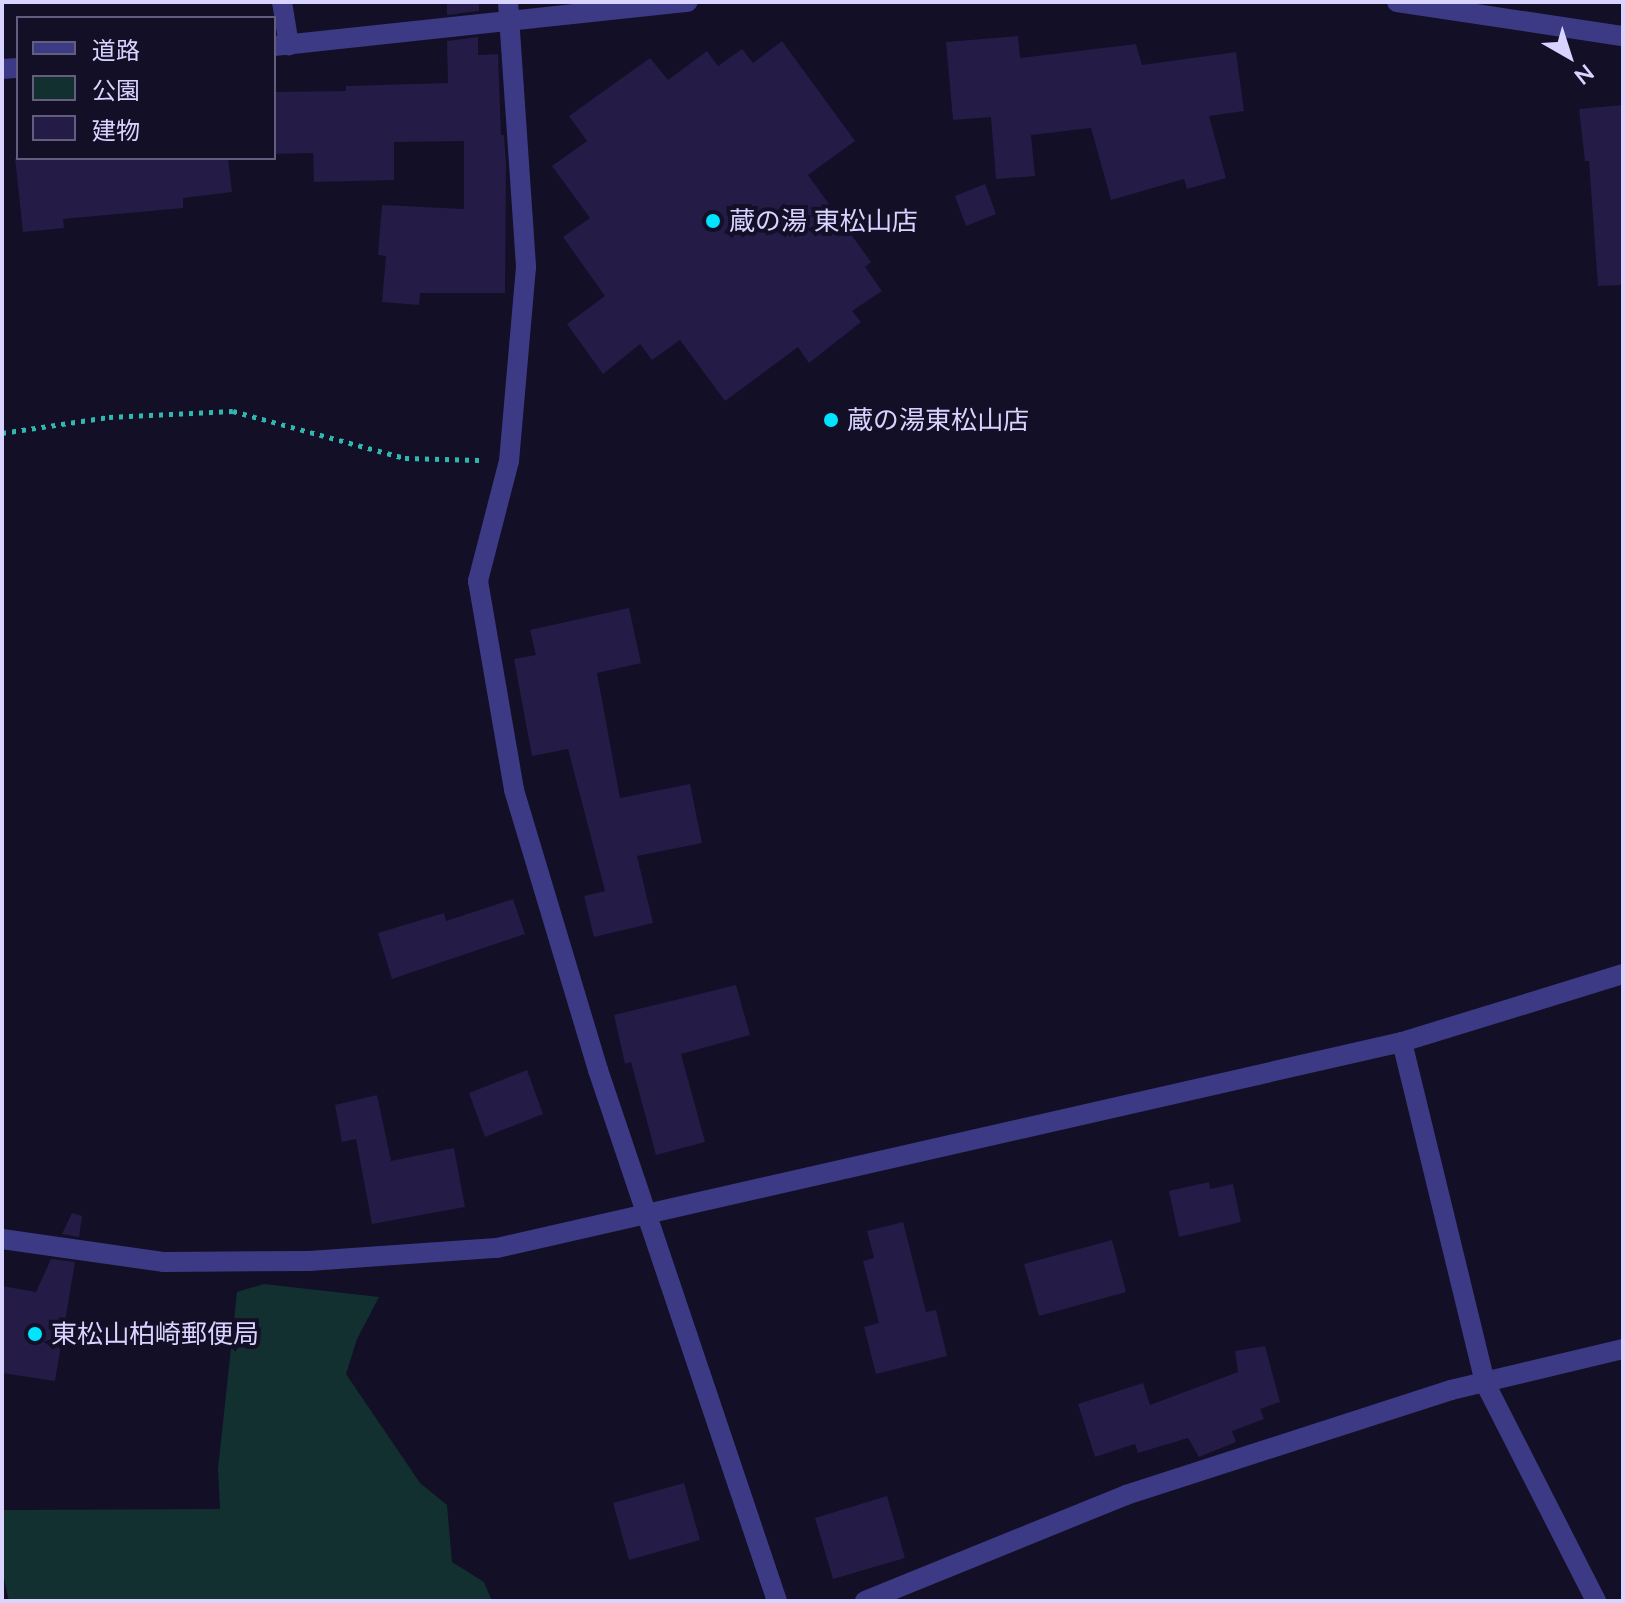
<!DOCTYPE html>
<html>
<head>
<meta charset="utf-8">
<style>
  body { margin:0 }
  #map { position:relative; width:1625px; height:1603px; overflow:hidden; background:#130f26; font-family:Lato,"Noto Sans JP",sans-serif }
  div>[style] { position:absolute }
  .green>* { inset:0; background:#12302f }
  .building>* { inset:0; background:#241b47 }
  .path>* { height:5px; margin-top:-2.5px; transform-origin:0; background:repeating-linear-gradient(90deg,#2fb8b0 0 4px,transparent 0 10px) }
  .minor>* { height:20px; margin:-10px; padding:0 10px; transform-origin:10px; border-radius:10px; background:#3d3a85 }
  .dots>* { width:22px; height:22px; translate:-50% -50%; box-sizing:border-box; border:4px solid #130f26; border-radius:50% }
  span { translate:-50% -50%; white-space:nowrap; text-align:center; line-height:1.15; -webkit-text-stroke:8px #130f26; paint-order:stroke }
  .poi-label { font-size:26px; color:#d9d4ff }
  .left { translate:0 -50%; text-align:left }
  .frame { position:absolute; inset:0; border:4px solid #d9d4ff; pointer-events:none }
  .legend { position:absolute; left:16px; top:16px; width:260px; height:144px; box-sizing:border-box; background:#130f26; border:2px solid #625e7d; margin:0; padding:10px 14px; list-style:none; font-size:24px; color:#d9d4ff }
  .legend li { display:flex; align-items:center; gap:16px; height:40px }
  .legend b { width:40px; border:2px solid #625e7d }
  .north { position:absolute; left:1529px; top:16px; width:80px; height:80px; -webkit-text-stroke:6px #130f26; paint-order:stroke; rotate:141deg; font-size:22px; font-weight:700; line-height:32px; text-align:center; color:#d9d4ff }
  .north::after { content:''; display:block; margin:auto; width:28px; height:36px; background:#d9d4ff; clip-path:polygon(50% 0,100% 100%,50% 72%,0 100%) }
</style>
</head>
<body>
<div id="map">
  <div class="green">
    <i style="clip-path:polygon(264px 1284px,379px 1297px,357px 1339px,346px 1374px,420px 1483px,447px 1505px,452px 1562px,484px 1582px,492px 1601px,9px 1601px,2px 1570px,2px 1510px,220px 1509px,218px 1469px,237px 1292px)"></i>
  </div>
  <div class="building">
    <i style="clip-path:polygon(447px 2px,479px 2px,479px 11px,447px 15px)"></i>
    <i style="clip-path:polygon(1018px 36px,1020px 58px,1136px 44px,1142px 65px,1236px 52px,1244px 111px,1209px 116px,1226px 178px,1187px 189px,1184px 179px,1111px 200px,1091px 128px,1031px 135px,1035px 176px,996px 179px,991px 117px,953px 120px,946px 42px)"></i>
    <i style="clip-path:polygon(478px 37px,478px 55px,498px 54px,501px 135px,504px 135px,506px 165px,505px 293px,420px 293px,419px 305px,382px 302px,386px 256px,378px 255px,382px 205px,464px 209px,464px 141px,394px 142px,394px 180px,314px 182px,313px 153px,274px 154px,274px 92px,346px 91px,346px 86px,448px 83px,447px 41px)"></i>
    <i style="clip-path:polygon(782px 41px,855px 141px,808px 175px,871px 262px,865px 267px,882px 291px,852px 311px,861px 322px,809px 363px,798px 347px,725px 401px,680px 340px,652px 360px,640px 344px,603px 374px,567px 324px,605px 296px,563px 237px,590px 218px,552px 166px,587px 141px,569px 116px,650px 58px,668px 80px,707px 51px,718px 66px,742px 49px,753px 63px)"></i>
    <i style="clip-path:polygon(1623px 105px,1623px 285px,1598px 286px,1589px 161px,1585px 161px,1579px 109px)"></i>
    <i style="clip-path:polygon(15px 158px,228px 158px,232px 192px,183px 198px,183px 208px,63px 219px,64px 228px,23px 232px)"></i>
    <i style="clip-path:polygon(985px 184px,996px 214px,966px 226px,955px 196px)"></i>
    <i style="clip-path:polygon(629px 608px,641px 663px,597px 673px,620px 798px,690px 784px,702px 843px,637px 856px,653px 923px,594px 937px,584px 896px,605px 891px,568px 749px,532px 756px,514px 659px,536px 655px,530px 630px)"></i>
    <i style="clip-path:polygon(513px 899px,525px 934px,392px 979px,378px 933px,444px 913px,446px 921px)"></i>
    <i style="clip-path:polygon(736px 985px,750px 1035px,681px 1054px,705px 1142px,656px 1155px,631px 1062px,625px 1064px,614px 1015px)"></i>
    <i style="clip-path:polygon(527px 1070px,543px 1114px,485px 1137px,469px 1093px)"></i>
    <i style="clip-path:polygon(377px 1095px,391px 1161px,454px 1148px,465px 1207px,372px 1224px,356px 1139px,342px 1142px,335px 1105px)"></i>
    <i style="clip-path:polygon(1209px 1182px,1210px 1189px,1233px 1184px,1241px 1222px,1179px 1237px,1169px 1191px)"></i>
    <i style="clip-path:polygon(72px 1213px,82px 1216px,79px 1237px,62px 1234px)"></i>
    <i style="clip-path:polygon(903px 1222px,926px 1312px,936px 1310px,947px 1356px,876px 1374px,864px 1327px,879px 1323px,863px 1261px,874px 1258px,867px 1231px)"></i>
    <i style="clip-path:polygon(1112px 1240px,1126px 1292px,1039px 1316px,1024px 1264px)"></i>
    <i style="clip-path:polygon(51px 1259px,75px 1262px,55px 1381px,2px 1373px,2px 1286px,36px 1292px)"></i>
    <i style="clip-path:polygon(1265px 1346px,1280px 1402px,1260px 1409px,1264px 1419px,1232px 1431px,1236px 1442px,1199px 1457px,1188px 1438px,1138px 1453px,1135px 1444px,1095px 1457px,1078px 1404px,1143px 1383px,1150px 1405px,1238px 1372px,1235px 1351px)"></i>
    <i style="clip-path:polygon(684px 1483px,700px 1540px,629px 1560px,613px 1503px)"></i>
    <i style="clip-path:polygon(887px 1496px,905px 1558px,833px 1579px,815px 1518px)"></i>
  </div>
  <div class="path">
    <i style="left:2px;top:433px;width:108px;rotate:-8.5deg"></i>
    <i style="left:109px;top:417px;width:124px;rotate:-2.8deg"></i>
    <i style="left:233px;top:411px;width:178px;rotate:15.3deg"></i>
    <i style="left:405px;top:458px;width:75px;rotate:1.5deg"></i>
  </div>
  <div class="minor">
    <i style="left:282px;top:2px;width:44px;rotate:80.8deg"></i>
    <i style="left:508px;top:2px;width:266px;rotate:86.1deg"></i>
    <i style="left:526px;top:267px;width:195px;rotate:95deg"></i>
    <i style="left:509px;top:461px;width:124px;rotate:104.5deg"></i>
    <i style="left:478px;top:581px;width:212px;rotate:80.2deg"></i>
    <i style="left:514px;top:790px;width:292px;rotate:73.3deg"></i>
    <i style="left:598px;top:1070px;width:560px;rotate:71.37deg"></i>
    <i style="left:1397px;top:2px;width:229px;rotate:8.6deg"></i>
    <i style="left:274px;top:46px;width:416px;rotate:-6.1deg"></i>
    <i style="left:2px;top:69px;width:16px;rotate:-4deg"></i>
    <i style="left:1402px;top:1042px;width:351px;rotate:76.3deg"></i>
    <i style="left:1485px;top:1383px;width:245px;rotate:63deg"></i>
    <i style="left:2px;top:1239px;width:164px;rotate:8.1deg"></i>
    <i style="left:164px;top:1262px;width:145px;rotate:-0.4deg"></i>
    <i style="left:309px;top:1261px;width:188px;rotate:-4deg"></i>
    <i style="left:497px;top:1248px;width:928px;rotate:-12.82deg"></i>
    <i style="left:1402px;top:1042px;width:231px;rotate:-17.1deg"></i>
    <i style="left:865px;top:1601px;width:282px;rotate:-22.1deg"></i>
    <i style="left:1126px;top:1495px;width:342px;rotate:-17.9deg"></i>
    <i style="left:1451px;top:1390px;width:177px;rotate:-13.4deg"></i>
  </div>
  <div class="dots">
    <i style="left:713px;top:221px;background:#00e5ff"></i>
    <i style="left:831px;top:420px;background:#00e5ff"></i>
    <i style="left:35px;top:1334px;background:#00e5ff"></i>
  </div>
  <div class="poi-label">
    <span class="left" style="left:729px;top:221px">蔵の湯 東松山店</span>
    <span class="left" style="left:847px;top:420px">蔵の湯東松山店</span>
    <span class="left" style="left:51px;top:1334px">東松山柏崎郵便局</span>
  </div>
  <div class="frame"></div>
  <ul class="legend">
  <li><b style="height:10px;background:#3d3a85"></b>道路</li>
  <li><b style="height:22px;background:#12302f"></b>公園</li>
  <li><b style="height:22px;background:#241b47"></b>建物</li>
  </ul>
  <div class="north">N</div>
</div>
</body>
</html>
